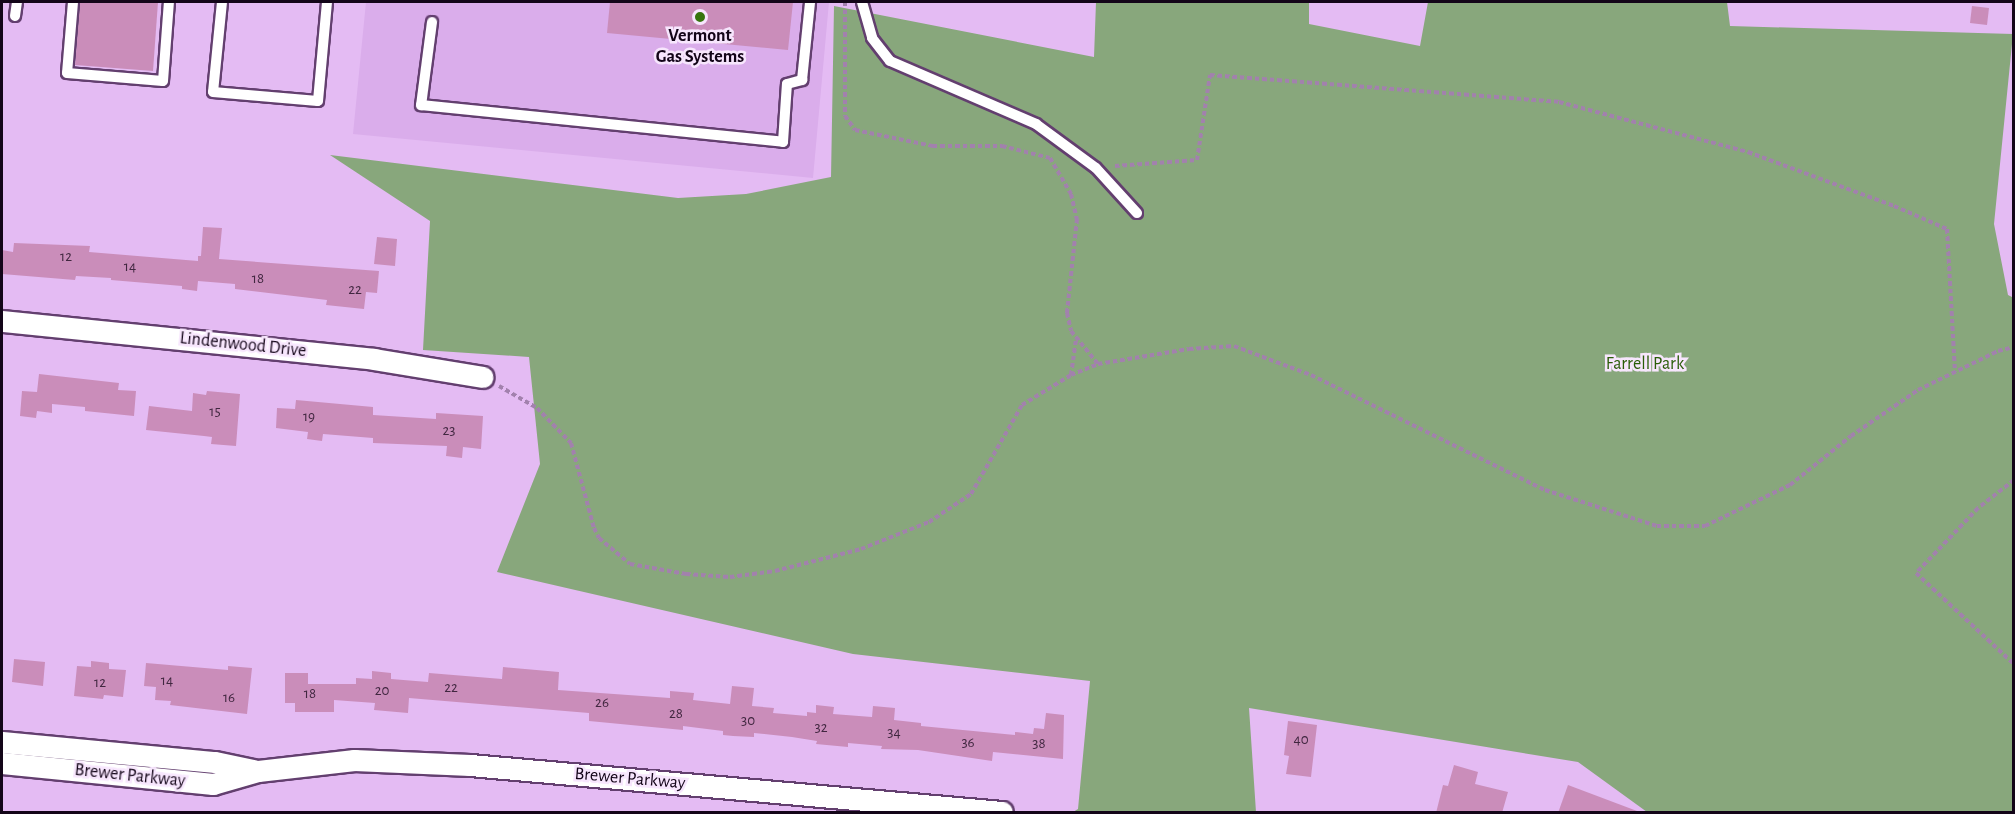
<!DOCTYPE html>
<html>
<head>
<meta charset="utf-8">
<style>
  body { margin:0 }
  #map { position:relative; width:2015px; height:814px; overflow:hidden; background:#e4bbf3; font-family:"Alegreya Sans",sans-serif }
  div>[style] { position:absolute }
  .built>* { inset:0; background:#daadeb }
  .green>* { inset:0; background:#88a77c }
  .building>* { inset:0; background:#ca8dba }
  .path>* { height:4px; margin-top:-2px; transform-origin:0; background:repeating-linear-gradient(90deg,#a281ad 0 4.5px,transparent 0 7.5px) }
  .roads { filter:drop-shadow(2px 0 #633f6f) drop-shadow(-2px 0 #633f6f) drop-shadow(0 2px #633f6f) drop-shadow(0 -2px #633f6f) }
  .lane>* { height:10px; margin:-5px; padding:0 5px; transform-origin:5px; border-radius:5px; background:#fff }
  .street>* { height:21px; margin:-10.5px; padding:0 10.5px; transform-origin:10.5px; border-radius:10.5px; background:#fff }
  .dots>* { width:16px; height:16px; translate:-50% -50%; box-sizing:border-box; border:3px solid #f7e6fd; border-radius:50% }
  span { translate:-50% -50%; white-space:nowrap; text-align:center; line-height:1.15; -webkit-text-stroke:5px #f7e6fd; paint-order:stroke }
  .number-label { font-size:15px; color:#412740 }
  .number-label span { -webkit-text-stroke-width:0 }
  .poi-label { font-size:18px; color:#130518; font-weight:700 }
  .street-label { font-size:18px; color:#130518 }
  .park-label { font-size:18px; color:#2a5d08 }
  .frame { position:absolute; inset:0; border:3px solid #130518; pointer-events:none }
</style>
</head>
<body>
<div id="map">
  <div class="built">
    <i style="clip-path:polygon(366px 2px,829px 2px,813px 178px,353px 134px)"></i>
  </div>
  <div class="green">
    <i style="clip-path:polygon(1096px 2px,1309px 2px,1309px 24px,1420px 46px,1428px 2px,1727px 2px,1730px 26px,2013px 34px,1994px 224px,2008px 295px,2014px 298px,2013px 812px,1647px 812px,1578px 762px,1249px 708px,1256px 812px,1073px 812px,1078px 809px,1090px 681px,853px 654px,497px 572px,540px 464px,529px 357px,423px 350px,430px 221px,330px 155px,678px 198px,746px 194px,831px 177px,834px 6px,1094px 57px)"></i>
  </div>
  <div class="building">
    <i style="clip-path:polygon(80px 2px,158px 2px,153px 71px,75px 65px)"></i>
    <i style="clip-path:polygon(610px 2px,793px 2px,788px 50px,607px 33px)"></i>
    <i style="clip-path:polygon(1972px 6px,1989px 8px,1987px 25px,1970px 23px)"></i>
    <i style="clip-path:polygon(203px 227px,222px 228px,219px 259px,379px 271px,377px 293px,366px 292px,364px 309px,326px 305px,327px 300px,235px 289px,235px 284px,198px 281px,197px 291px,182px 289px,182px 286px,111px 280px,111px 278px,76px 276px,75px 280px,2px 274px,2px 250px,13px 252px,14px 243px,90px 246px,89px 252px,198px 261px,198px 256px,201px 256px)"></i>
    <i style="clip-path:polygon(377px 237px,397px 239px,395px 266px,374px 264px)"></i>
    <i style="clip-path:polygon(39px 374px,119px 383px,118px 390px,136px 391px,134px 416px,85px 411px,85px 407px,52px 404px,52px 413px,37px 411px,36px 418px,20px 416px,22px 391px,37px 392px)"></i>
    <i style="clip-path:polygon(207px 391px,240px 394px,236px 446px,211px 444px,212px 437px,204px 436px,146px 430px,149px 406px,192px 411px,193px 393px,206px 395px)"></i>
    <i style="clip-path:polygon(296px 400px,373px 407px,373px 415px,436px 419px,436px 413px,483px 416px,481px 449px,463px 447px,462px 458px,446px 456px,447px 446px,373px 443px,373px 438px,323px 434px,322px 441px,307px 439px,308px 432px,276px 428px,277px 408px,295px 409px)"></i>
    <i style="clip-path:polygon(14px 659px,45px 662px,43px 686px,12px 682px)"></i>
    <i style="clip-path:polygon(91px 661px,109px 663px,109px 669px,126px 670px,123px 697px,104px 695px,103px 699px,74px 696px,77px 666px,91px 667px)"></i>
    <i style="clip-path:polygon(146px 663px,228px 670px,228px 666px,252px 668px,247px 714px,170px 705px,171px 701px,155px 700px,156px 687px,144px 686px)"></i>
    <i style="clip-path:polygon(503px 667px,559px 672px,558px 690px,670px 698px,670px 691px,694px 693px,693px 700px,730px 704px,732px 686px,754px 688px,752px 706px,774px 708px,773px 713px,807px 716px,807px 712px,816px 713px,816px 705px,834px 707px,833px 714px,872px 717px,873px 706px,895px 708px,894px 720px,921px 723px,921px 726px,1015px 735px,1015px 732px,1033px 734px,1034px 728px,1044px 729px,1046px 713px,1064px 715px,1063px 759px,993px 752px,992px 761px,918px 750px,881px 749px,882px 746px,848px 743px,848px 747px,816px 744px,817px 741px,792px 737px,754px 733px,754px 737px,733px 736px,723px 735px,723px 731px,683px 726px,683px 730px,589px 721px,589px 713px,409px 698px,408px 713px,374px 710px,375px 703px,334px 700px,334px 712px,295px 712px,295px 703px,285px 703px,285px 673px,308px 673px,308px 684px,356px 684px,356px 678px,372px 679px,372px 671px,391px 673px,391px 679px,428px 682px,429px 673px,502px 679px)"></i>
    <i style="clip-path:polygon(1288px 721px,1317px 725px,1311px 777px,1286px 774px,1289px 756px,1284px 755px)"></i>
    <i style="clip-path:polygon(1454px 765px,1478px 772px,1475px 784px,1508px 792px,1502px 813px,1436px 813px,1443px 785px,1448px 786px)"></i>
    <i style="clip-path:polygon(1568px 785px,1637px 811px,1637px 813px,1558px 813px)"></i>
  </div>
  <div class="path">
    <i style="left:845px;top:2px;width:114px;rotate:90deg"></i>
    <i style="left:845px;top:116px;width:17px;rotate:54deg"></i>
    <i style="left:855px;top:130px;width:80px;rotate:11.6deg"></i>
    <i style="left:933px;top:146px;width:69px"></i>
    <i style="left:1002px;top:146px;width:49px;rotate:14deg"></i>
    <i style="left:1050px;top:158px;width:42px;rotate:59.7deg"></i>
    <i style="left:1071px;top:194px;width:26px;rotate:77deg"></i>
    <i style="left:1077px;top:219px;width:95px;rotate:96.1deg"></i>
    <i style="left:1067px;top:313px;width:18px;rotate:77deg"></i>
    <i style="left:1071px;top:331px;width:43px;rotate:50.7deg"></i>
    <i style="left:1115px;top:166px;width:82px;rotate:-4.2deg"></i>
    <i style="left:1197px;top:160px;width:86px;rotate:-81.3deg"></i>
    <i style="left:1210px;top:75px;width:350px;rotate:4.4deg"></i>
    <i style="left:1559px;top:102px;width:196px;rotate:14.8deg"></i>
    <i style="left:1748px;top:152px;width:156px;rotate:20.3deg"></i>
    <i style="left:1894px;top:206px;width:58px;rotate:23.5deg"></i>
    <i style="left:1947px;top:229px;width:143px;rotate:86.8deg"></i>
    <i style="left:1071px;top:375px;width:37px;rotate:-82deg"></i>
    <i style="left:499px;top:386px;width:44px;rotate:30.1deg"></i>
    <i style="left:537px;top:408px;width:49px;rotate:45.8deg"></i>
    <i style="left:571px;top:443px;width:88px;rotate:74.9deg"></i>
    <i style="left:594px;top:528px;width:11px;rotate:63deg"></i>
    <i style="left:599px;top:538px;width:40px;rotate:40deg"></i>
    <i style="left:630px;top:564px;width:57px;rotate:10.1deg"></i>
    <i style="left:686px;top:574px;width:44px;rotate:3.9deg"></i>
    <i style="left:730px;top:577px;width:45px;rotate:-7.6deg"></i>
    <i style="left:775px;top:571px;width:89px;rotate:-14.3deg"></i>
    <i style="left:861px;top:549px;width:73px;rotate:-21.7deg"></i>
    <i style="left:929px;top:522px;width:50px;rotate:-33.7deg"></i>
    <i style="left:971px;top:494px;width:103px;rotate:-60.2deg"></i>
    <i style="left:1022px;top:405px;width:57px;rotate:-31.5deg"></i>
    <i style="left:1071px;top:375px;width:29px;rotate:-22deg"></i>
    <i style="left:1098px;top:364px;width:92px;rotate:-9.4deg"></i>
    <i style="left:1189px;top:349px;width:45px;rotate:-3.8deg"></i>
    <i style="left:1234px;top:346px;width:82px;rotate:20.6deg"></i>
    <i style="left:1311px;top:375px;width:261px;rotate:26.2deg"></i>
    <i style="left:1545px;top:490px;width:118px;rotate:17.8deg"></i>
    <i style="left:1657px;top:526px;width:48px"></i>
    <i style="left:1705px;top:526px;width:94px;rotate:-25.8deg"></i>
    <i style="left:1790px;top:485px;width:78px;rotate:-38.8deg"></i>
    <i style="left:1851px;top:436px;width:81px;rotate:-34.5deg"></i>
    <i style="left:1918px;top:390px;width:89px;rotate:-26deg"></i>
    <i style="left:1998px;top:351px;width:16px;rotate:-14deg"></i>
    <i style="left:2014px;top:480px;width:46px;rotate:142.1deg"></i>
    <i style="left:1978px;top:508px;width:90px;rotate:133.6deg"></i>
    <i style="left:1916px;top:573px;width:134px;rotate:42.9deg"></i>
  </div>
  <div class="roads">
    <div class="lane">
      <i style="left:73px;top:2px;width:71px;rotate:94.8deg"></i>
      <i style="left:67px;top:73px;width:96px;rotate:4.8deg"></i>
      <i style="left:163px;top:81px;width:79px;rotate:-85.7deg"></i>
      <i style="left:222px;top:2px;width:90px;rotate:95.7deg"></i>
      <i style="left:213px;top:92px;width:105px;rotate:4.9deg"></i>
      <i style="left:318px;top:101px;width:99px;rotate:-84.8deg"></i>
      <i style="left:862px;top:2px;width:37px;rotate:74deg"></i>
      <i style="left:872px;top:38px;width:29px;rotate:52deg"></i>
      <i style="left:890px;top:61px;width:159px;rotate:23.3deg"></i>
      <i style="left:1036px;top:124px;width:74px;rotate:36.3deg"></i>
      <i style="left:1096px;top:168px;width:61px;rotate:47.7deg"></i>
      <i style="left:15px;top:16px;width:14px;rotate:-82deg"></i>
      <i style="left:432px;top:22px;width:84px;rotate:97.5deg"></i>
      <i style="left:421px;top:105px;width:364px;rotate:5.8deg"></i>
      <i style="left:783px;top:142px;width:58px;rotate:-86.1deg"></i>
      <i style="left:787px;top:84px;width:16px;rotate:-15deg"></i>
      <i style="left:802px;top:80px;width:78px;rotate:-84.1deg"></i>
    </div>
    <div class="street">
      <i style="left:2px;top:321px;width:374px;rotate:5.8deg"></i>
      <i style="left:374px;top:359px;width:110px;rotate:9.4deg"></i>
      <i style="left:2px;top:742px;width:214px;rotate:5.4deg"></i>
      <i style="left:215px;top:762px;width:40px;rotate:12deg"></i>
      <i style="left:2px;top:763px;width:212px;rotate:5.7deg"></i>
      <i style="left:213px;top:784px;width:47px;rotate:-16.1deg"></i>
      <i style="left:258px;top:771px;width:97px;rotate:-6.5deg"></i>
      <i style="left:354px;top:760px;width:116px;rotate:2.5deg"></i>
      <i style="left:470px;top:765px;width:534px;rotate:5.05deg"></i>
    </div>
  </div>
  <div class="dots">
    <i style="left:700px;top:17px;background:#36740d"></i>
  </div>
  <div class="number-label">
    <span style="left:66px;top:257px">12</span>
    <span style="left:130px;top:267px">14</span>
    <span style="left:258px;top:279px">18</span>
    <span style="left:355px;top:290px">22</span>
    <span style="left:215px;top:412px">15</span>
    <span style="left:309px;top:417px">19</span>
    <span style="left:449px;top:431px">23</span>
    <span style="left:167px;top:681px">14</span>
    <span style="left:100px;top:683px">12</span>
    <span style="left:451px;top:688px">22</span>
    <span style="left:382px;top:691px">20</span>
    <span style="left:310px;top:694px">18</span>
    <span style="left:229px;top:698px">16</span>
    <span style="left:602px;top:703px">26</span>
    <span style="left:676px;top:714px">28</span>
    <span style="left:748px;top:721px">30</span>
    <span style="left:821px;top:728px">32</span>
    <span style="left:894px;top:733px">34</span>
    <span style="left:1301px;top:740px">40</span>
    <span style="left:968px;top:743px">36</span>
    <span style="left:1039px;top:744px">38</span>
  </div>
  <div class="poi-label">
    <span style="left:700px;top:47px">Vermont<br>Gas Systems</span>
  </div>
  <div class="street-label">
    <span style="left:243px;top:345px;rotate:6deg">Lindenwood Drive</span>
    <span style="left:130px;top:776px;rotate:6deg">Brewer Parkway</span>
    <span style="left:630px;top:779px;rotate:5deg">Brewer Parkway</span>
  </div>
  <div class="park-label">
    <span style="left:1645px;top:364px">Farrell Park</span>
  </div>
  <div class="frame"></div>
</div>
</body>
</html>
